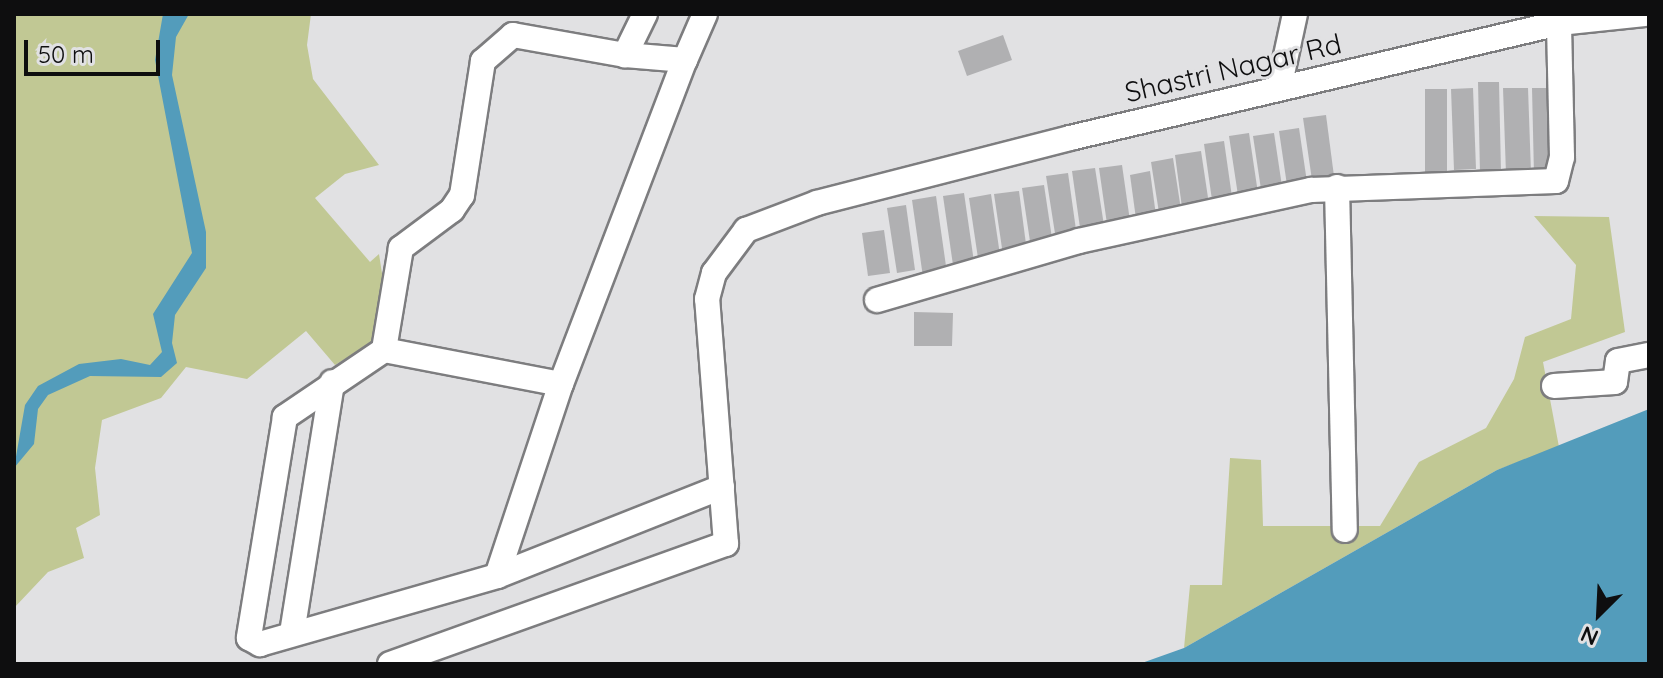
<!DOCTYPE html>
<html>
<head>
<meta charset="utf-8">
<style>
  body { margin:0 }
  #map { position:relative; width:1663px; height:678px; overflow:hidden; background:#e1e1e3; font-family:Quicksand,sans-serif }
  div>[style] { position:absolute }
  .green>* { inset:0; background:#c1c894 }
  .water>* { inset:0; background:#539cbb }
  .building>* { inset:0; background:#b0b0b2 }
  .roads { filter:drop-shadow(2px 0 #7d7d7f) drop-shadow(-2px 0 #7d7d7f) drop-shadow(0 2px #7d7d7f) drop-shadow(0 -2px #7d7d7f) }
  .minor>* { height:24px; margin:-12px; padding:0 12px; transform-origin:12px; border-radius:12px; background:#fff }
  span { translate:-50% -50%; white-space:nowrap; text-align:center; line-height:1.15; -webkit-text-stroke:6px #e1e1e3; paint-order:stroke }
  .street-label { font-size:28px; color:#0e0e0f }
  .frame { position:absolute; inset:0; border:16px solid #0e0e0f; pointer-events:none }
  .north { position:absolute; left:1559px; top:574px; width:80px; height:80px; -webkit-text-stroke:6px #e1e1e3; paint-order:stroke; rotate:204deg; font-size:22px; font-weight:700; line-height:32px; text-align:center; color:#0e0e0f }
  .north::after { content:''; display:block; margin:auto; width:28px; height:36px; background:#0e0e0f; clip-path:polygon(50% 0,100% 100%,50% 72%,0 100%) }
  .scale { position:absolute; left:24px; top:40px; width:136px; height:36px; box-sizing:border-box; border:4px solid #0e0e0f; border-top:0; padding-left:10px; font-size:24px; line-height:28px; white-space:nowrap; color:#0e0e0f; -webkit-text-stroke:6px #e1e1e3; paint-order:stroke }
</style>
</head>
<body>
<div id="map">
  <div class="green">
    <i style="clip-path:polygon(14px 14px,311px 14px,307px 45px,313px 79px,379px 165px,345px 174px,315px 198px,370px 262px,379px 254px,385px 293px,375px 341px,335px 365px,306px 331px,247px 379px,186px 367px,161px 398px,102px 420px,95px 468px,100px 515px,76px 528px,84px 558px,48px 572px,14px 608px)"></i>
    <i style="clip-path:polygon(1534px 216px,1609px 217px,1625px 332px,1543px 362px,1559px 447px,1497px 470px,1184px 648px,1190px 585px,1222px 585px,1230px 458px,1261px 460px,1263px 526px,1380px 526px,1419px 462px,1486px 428px,1514px 379px,1525px 337px,1571px 319px,1576px 265px)"></i>
  </div>
  <div class="water">
    <i style="clip-path:polygon(163px 14px,189px 14px,176px 37px,172px 75px,206px 232px,206px 268px,175px 315px,172px 343px,177px 363px,161px 377px,90px 376px,48px 395px,38px 409px,34px 444px,14px 468px,25px 405px,38px 386px,79px 364px,121px 359px,150px 365px,162px 352px,153px 314px,192px 253px,155px 60px)"></i>
    <i style="clip-path:polygon(1649px 409px,1649px 664px,1139px 664px,1184px 648px,1497px 470px)"></i>
  </div>
  <div class="building">
    <i style="clip-path:polygon(1003px 35px,1012px 60px,967px 76px,958px 51px)"></i>
    <i style="clip-path:polygon(1478px 82px,1499px 82px,1501px 173px,1480px 173px)"></i>
    <i style="clip-path:polygon(1473px 88px,1476px 169px,1454px 170px,1451px 89px)"></i>
    <i style="clip-path:polygon(1503px 88px,1528px 88px,1531px 173px,1506px 174px)"></i>
    <i style="clip-path:polygon(1532px 88px,1556px 88px,1558px 175px,1534px 175px)"></i>
    <i style="clip-path:polygon(1425px 89px,1447px 89px,1447px 173px,1425px 173px)"></i>
    <i style="clip-path:polygon(1326px 115px,1335px 184px,1313px 187px,1303px 118px)"></i>
    <i style="clip-path:polygon(1299px 128px,1308px 189px,1288px 192px,1279px 131px)"></i>
    <i style="clip-path:polygon(1249px 133px,1259px 200px,1239px 202px,1229px 136px)"></i>
    <i style="clip-path:polygon(1274px 133px,1283px 193px,1262px 196px,1253px 136px)"></i>
    <i style="clip-path:polygon(1224px 141px,1233px 204px,1213px 207px,1204px 144px)"></i>
    <i style="clip-path:polygon(1201px 151px,1210px 211px,1183px 215px,1175px 155px)"></i>
    <i style="clip-path:polygon(1173px 158px,1182px 216px,1160px 219px,1151px 162px)"></i>
    <i style="clip-path:polygon(1122px 165px,1131px 228px,1108px 231px,1099px 168px)"></i>
    <i style="clip-path:polygon(1095px 168px,1105px 232px,1081px 235px,1072px 171px)"></i>
    <i style="clip-path:polygon(1150px 171px,1157px 223px,1137px 226px,1130px 175px)"></i>
    <i style="clip-path:polygon(1068px 173px,1077px 237px,1056px 240px,1046px 176px)"></i>
    <i style="clip-path:polygon(1044px 185px,1053px 245px,1031px 248px,1022px 188px)"></i>
    <i style="clip-path:polygon(1019px 191px,1027px 252px,1003px 255px,994px 194px)"></i>
    <i style="clip-path:polygon(964px 193px,974px 262px,953px 265px,943px 196px)"></i>
    <i style="clip-path:polygon(991px 194px,1000px 255px,978px 258px,969px 198px)"></i>
    <i style="clip-path:polygon(936px 196px,947px 273px,923px 277px,912px 200px)"></i>
    <i style="clip-path:polygon(906px 205px,915px 270px,897px 273px,887px 208px)"></i>
    <i style="clip-path:polygon(884px 230px,890px 273px,868px 276px,862px 233px)"></i>
    <i style="clip-path:polygon(914px 312px,953px 313px,952px 346px,914px 346px)"></i>
  </div>
  <div class="roads">
    <div class="minor">
      <i style="left:645px;top:14px;width:46px;rotate:116deg"></i>
      <i style="left:625px;top:55px;width:114px;rotate:-169.9deg"></i>
      <i style="left:513px;top:35px;width:40px;rotate:139deg"></i>
      <i style="left:483px;top:61px;width:136px;rotate:98.9deg"></i>
      <i style="left:462px;top:195px;width:18px;rotate:124deg"></i>
      <i style="left:452px;top:210px;width:64px;rotate:143.3deg"></i>
      <i style="left:401px;top:248px;width:103px;rotate:99.5deg"></i>
      <i style="left:384px;top:350px;width:120px;rotate:145.9deg"></i>
      <i style="left:285px;top:417px;width:224px;rotate:99.3deg"></i>
      <i style="left:249px;top:638px;width:13px;rotate:29deg"></i>
      <i style="left:260px;top:644px;width:247px;rotate:-16deg"></i>
      <i style="left:497px;top:576px;width:242px;rotate:-21.6deg"></i>
      <i style="left:685px;top:60px;width:50px;rotate:-66.5deg"></i>
      <i style="left:1279px;top:88px;width:76px;rotate:-77.8deg"></i>
      <i style="left:1337px;top:187px;width:343px;rotate:88.7deg"></i>
      <i style="left:877px;top:300px;width:210px;rotate:-16.3deg"></i>
      <i style="left:1079px;top:241px;width:238px;rotate:-12.4deg"></i>
      <i style="left:1311px;top:190px;width:245px;rotate:-2.1deg"></i>
      <i style="left:1556px;top:181px;width:25px;rotate:-76deg"></i>
      <i style="left:1562px;top:157px;width:134px;rotate:-91.3deg"></i>
      <i style="left:384px;top:350px;width:180px;rotate:10.9deg"></i>
      <i style="left:1554px;top:386px;width:61px;rotate:-3.8deg"></i>
      <i style="left:1615px;top:382px;width:21px;rotate:-82deg"></i>
      <i style="left:1618px;top:361px;width:32px;rotate:-11deg"></i>
      <i style="left:497px;top:576px;width:202px;rotate:-71.6deg"></i>
      <i style="left:561px;top:384px;width:347px;rotate:-69.1deg"></i>
      <i style="left:685px;top:60px;width:60px;rotate:-175.2deg"></i>
      <i style="left:292px;top:633px;width:254px;rotate:-80.9deg"></i>
      <i style="left:390px;top:664px;width:357px;rotate:-19.7deg"></i>
      <i style="left:726px;top:544px;width:246px;rotate:-94.4deg"></i>
      <i style="left:707px;top:299px;width:27px;rotate:-75deg"></i>
      <i style="left:714px;top:273px;width:54px;rotate:-53.3deg"></i>
      <i style="left:746px;top:230px;width:76px;rotate:-20.8deg"></i>
      <i style="left:817px;top:203px;width:261px;rotate:-14.4deg"></i>
      <i style="left:1070px;top:138px;width:502px;rotate:-13.23deg"></i>
      <i style="left:1559px;top:23px;width:86px;rotate:-6deg"></i>
    </div>
  </div>
  <div class="street-label">
    <span style="left:1233px;top:68px;rotate:-13deg">Shastri Nagar Rd</span>
  </div>
  <div class="frame"></div>
  <div class="north">N</div>
  <div class="scale">50 m</div>
</div>
</body>
</html>
